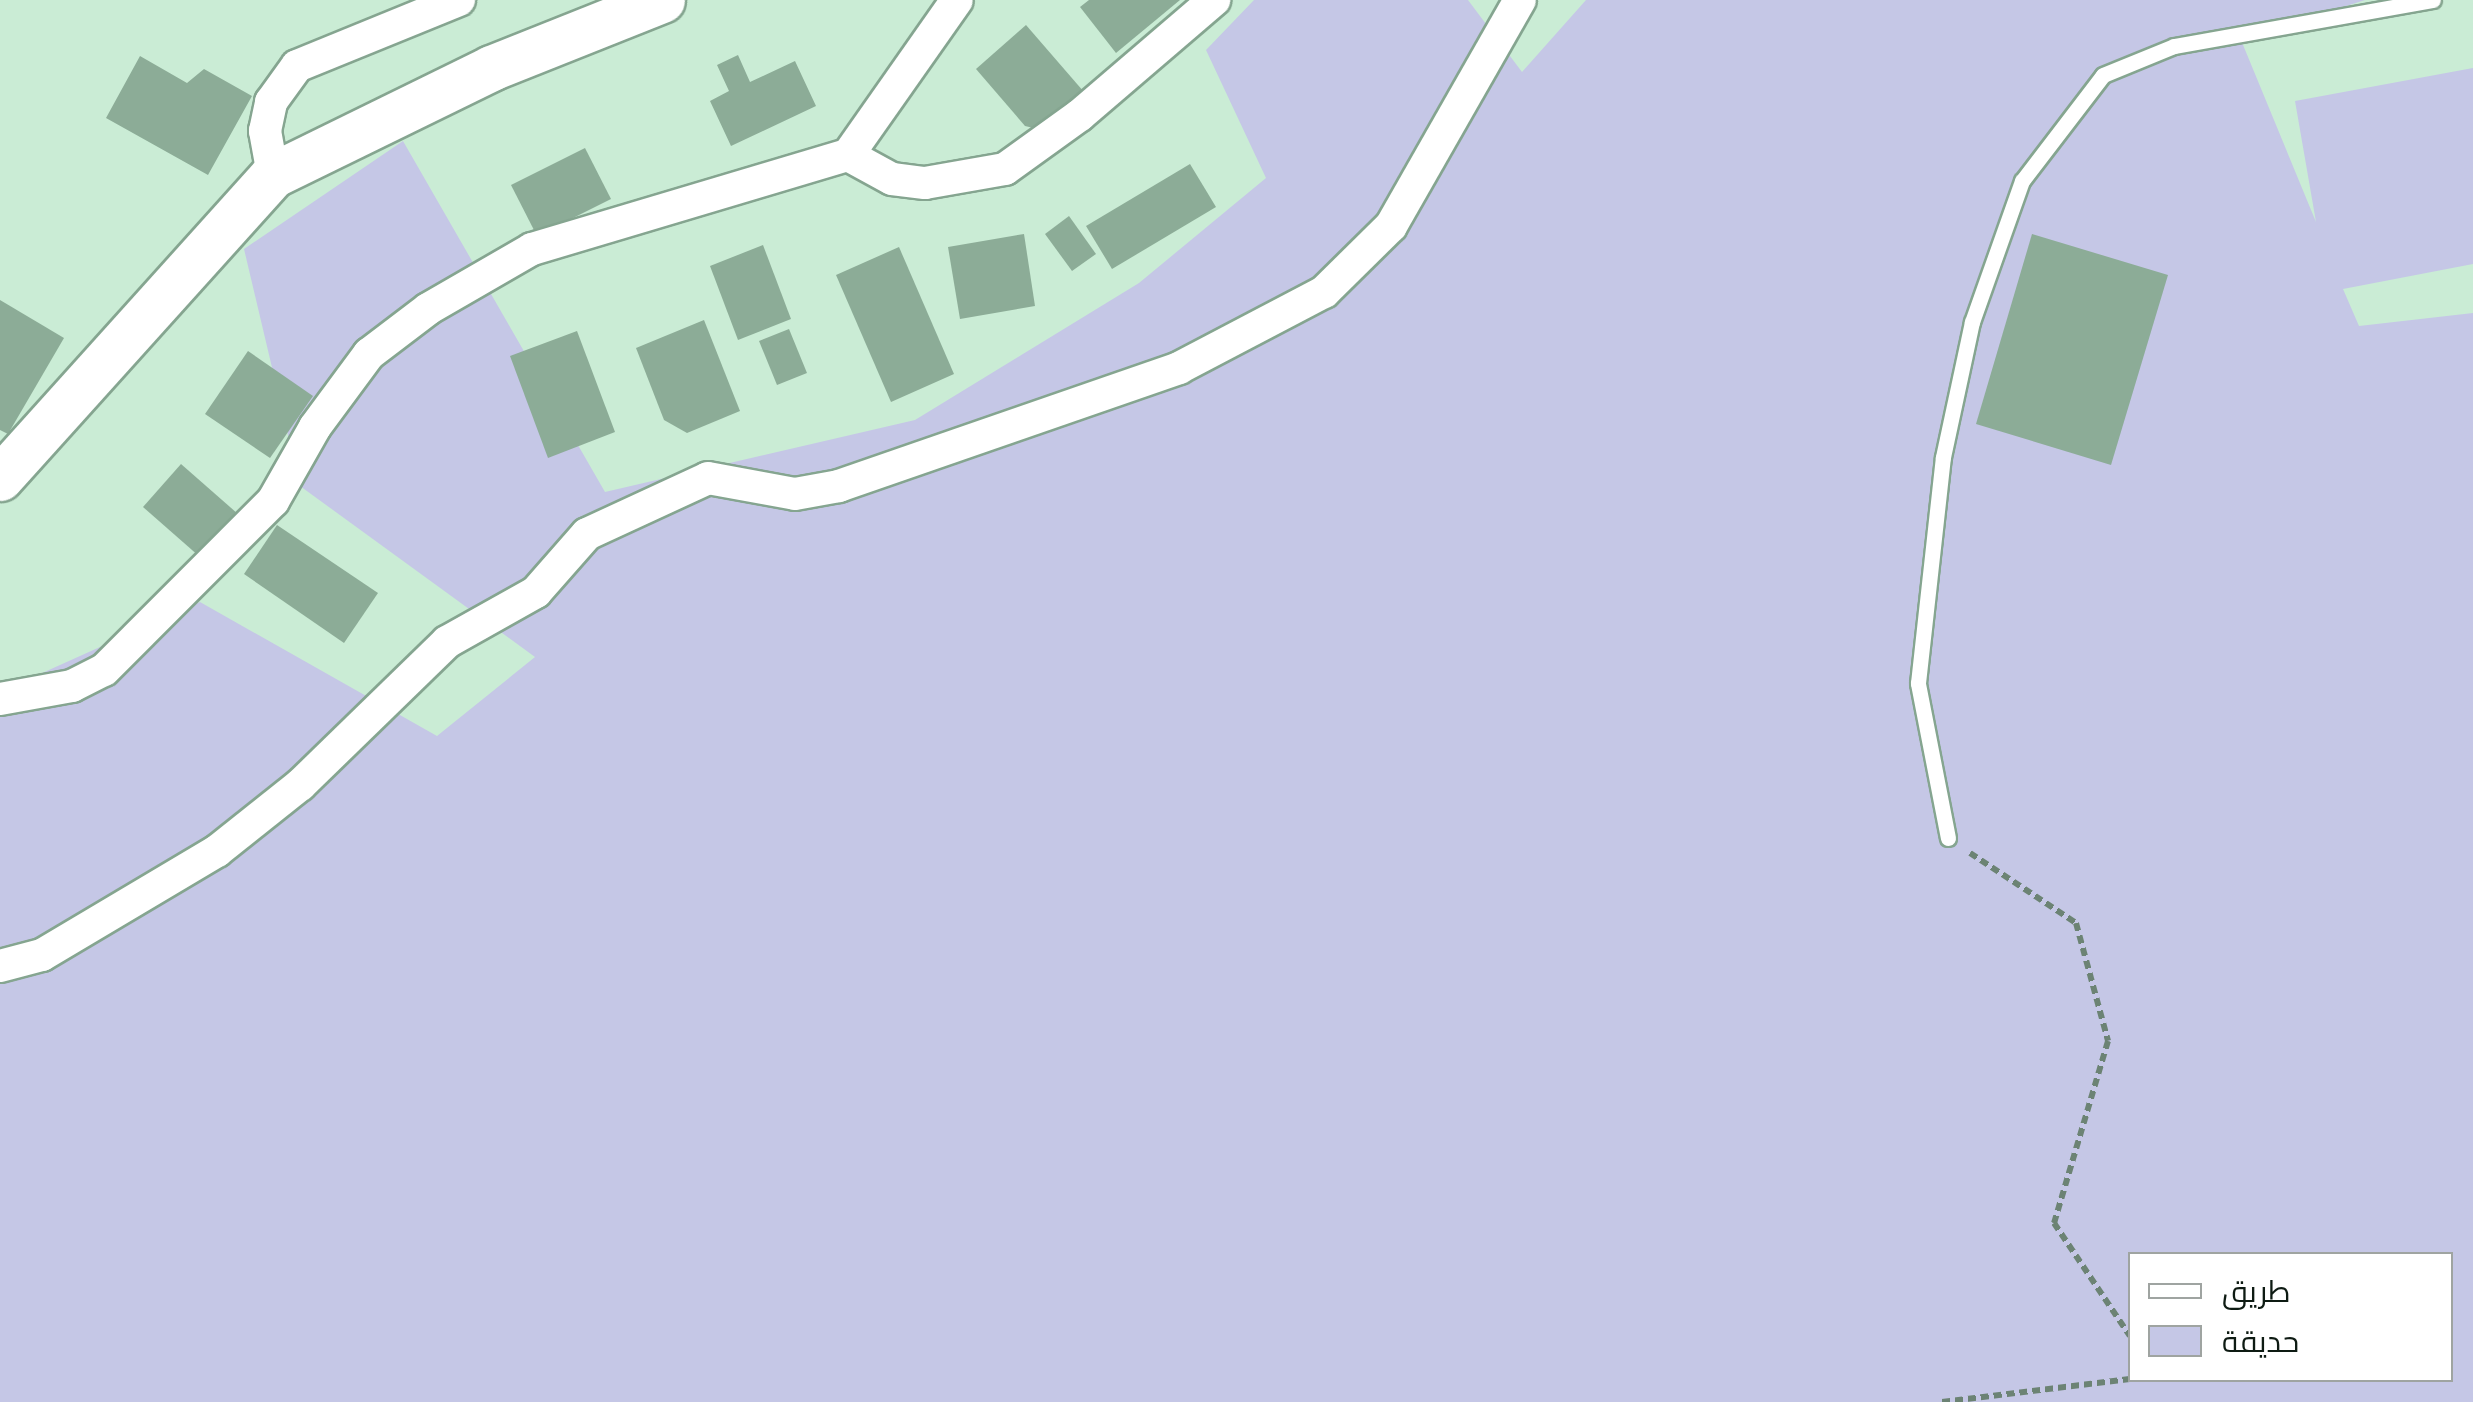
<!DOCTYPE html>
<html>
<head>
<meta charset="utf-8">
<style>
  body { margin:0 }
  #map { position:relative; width:2473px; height:1402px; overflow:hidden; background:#caecd5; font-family:"Libre Baskerville",Cairo,serif }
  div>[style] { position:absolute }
  .green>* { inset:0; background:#c5c7e6 }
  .building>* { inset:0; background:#8cac97 }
  .path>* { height:6px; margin-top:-3px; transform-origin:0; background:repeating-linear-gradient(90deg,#6c8374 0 8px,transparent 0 13px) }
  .roads { filter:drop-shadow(2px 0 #85a590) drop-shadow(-2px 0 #85a590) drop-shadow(0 2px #85a590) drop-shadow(0 -2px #85a590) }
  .service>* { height:15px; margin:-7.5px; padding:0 7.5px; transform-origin:7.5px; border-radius:7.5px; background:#fff }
  .minor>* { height:32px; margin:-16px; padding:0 16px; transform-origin:16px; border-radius:16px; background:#fff }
  .secondary>* { height:45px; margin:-22.5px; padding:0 22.5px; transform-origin:22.5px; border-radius:22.5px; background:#fff }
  span { translate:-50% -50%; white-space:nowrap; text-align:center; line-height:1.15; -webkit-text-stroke:9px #fff; paint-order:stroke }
  .legend { position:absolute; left:2128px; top:1252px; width:325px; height:130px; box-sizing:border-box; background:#fff; border:2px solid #9fa4a1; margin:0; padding:12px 18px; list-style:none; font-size:30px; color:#0e1b13 }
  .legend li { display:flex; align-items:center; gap:20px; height:50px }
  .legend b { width:50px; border:2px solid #9fa4a1 }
</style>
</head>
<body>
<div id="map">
  <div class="green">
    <i style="clip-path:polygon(evenodd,1254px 0,1468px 0,1522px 72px,1586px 0,2365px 0,2241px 40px,2316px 222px,2295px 101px,2473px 68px,2473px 264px,2343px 289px,2359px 326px,2473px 313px,2473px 1402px,0 1402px,0 692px,200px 602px,437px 736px,535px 657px,300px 486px,244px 249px,403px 141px,605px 492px,915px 420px,1139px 283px,1266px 178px,1206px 50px,1254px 0,2130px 1254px,2450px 1254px,2450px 1380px,2130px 1380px,2130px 1254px)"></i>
  </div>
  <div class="building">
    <i style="clip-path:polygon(1089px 0,1180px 0,1116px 53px,1080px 7px)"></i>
    <i style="clip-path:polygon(1026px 25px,1084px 92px,1042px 130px,1025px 126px,976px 69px)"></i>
    <i style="clip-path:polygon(738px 55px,750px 82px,795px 61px,816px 106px,731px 146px,710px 101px,729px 91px,717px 65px)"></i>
    <i style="clip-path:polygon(140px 56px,187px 83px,204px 69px,252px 96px,208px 175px,106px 118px)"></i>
    <i style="clip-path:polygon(585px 148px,611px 199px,537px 236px,511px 185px)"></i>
    <i style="clip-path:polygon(1190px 164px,1216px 207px,1112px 269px,1086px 226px)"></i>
    <i style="clip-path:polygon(1069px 216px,1096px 254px,1072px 271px,1045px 234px)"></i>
    <i style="clip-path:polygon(1024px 234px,1035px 306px,960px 319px,948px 247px)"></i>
    <i style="clip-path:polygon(2032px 234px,2168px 275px,2111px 465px,1976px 424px)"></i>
    <i style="clip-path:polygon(763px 245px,791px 319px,738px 340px,710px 266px)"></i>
    <i style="clip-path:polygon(899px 247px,954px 374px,891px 402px,836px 275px)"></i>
    <i style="clip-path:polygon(0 300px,64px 338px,8px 434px,0 430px)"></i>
    <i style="clip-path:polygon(704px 320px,740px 411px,687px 433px,664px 420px,636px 348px)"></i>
    <i style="clip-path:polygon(789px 329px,807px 373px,777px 385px,759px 341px)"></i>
    <i style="clip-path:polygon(577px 331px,615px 432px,548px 458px,510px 356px)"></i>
    <i style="clip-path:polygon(248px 351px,313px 396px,270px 458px,205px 414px)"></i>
    <i style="clip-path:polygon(181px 464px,238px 514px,200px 557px,143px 507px)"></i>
    <i style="clip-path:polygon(277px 525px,378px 593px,344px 643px,244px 574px)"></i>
  </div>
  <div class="path">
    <i style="left:1970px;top:853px;width:127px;rotate:33.4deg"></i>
    <i style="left:2076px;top:923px;width:122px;rotate:74.8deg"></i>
    <i style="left:2108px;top:1041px;width:190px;rotate:106.5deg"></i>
    <i style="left:2054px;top:1223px;width:136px;rotate:56.1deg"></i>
    <i style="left:1942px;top:1402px;width:189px;rotate:-7deg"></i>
  </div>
  <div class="roads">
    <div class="service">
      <i style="left:1948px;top:838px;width:158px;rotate:-101deg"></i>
      <i style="left:1918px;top:683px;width:227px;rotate:-83.7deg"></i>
      <i style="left:1943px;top:457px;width:138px;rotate:-77.9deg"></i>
      <i style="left:1972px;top:322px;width:150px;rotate:-70.5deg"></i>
      <i style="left:2022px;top:181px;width:133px;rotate:-52.6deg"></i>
      <i style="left:2103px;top:75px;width:77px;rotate:-22.2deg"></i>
      <i style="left:2174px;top:46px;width:263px;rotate:-10.1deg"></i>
    </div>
    <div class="minor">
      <i style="left:848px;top:155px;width:50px;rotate:28.6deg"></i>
      <i style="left:892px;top:179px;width:33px;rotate:7deg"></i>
      <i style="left:925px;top:183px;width:81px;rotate:-9.9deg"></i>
      <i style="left:1005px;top:169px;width:92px;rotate:-35.8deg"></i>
      <i style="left:1080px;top:115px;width:177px;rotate:-40.6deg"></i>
      <i style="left:273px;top:175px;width:45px;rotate:-100.3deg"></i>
      <i style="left:265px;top:131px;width:30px;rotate:-78deg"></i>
      <i style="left:271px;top:102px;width:44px;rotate:-54.2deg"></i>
      <i style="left:297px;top:66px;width:175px;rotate:-22.2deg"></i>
      <i style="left:0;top:699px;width:73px;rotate:-10.2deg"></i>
      <i style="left:72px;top:686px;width:36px;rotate:-27deg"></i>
      <i style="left:104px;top:670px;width:239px;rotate:-45deg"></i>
      <i style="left:273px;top:501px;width:85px;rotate:-60.4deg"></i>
      <i style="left:315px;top:427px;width:91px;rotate:-53.5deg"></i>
      <i style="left:369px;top:354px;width:74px;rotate:-37.3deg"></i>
      <i style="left:428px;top:309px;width:120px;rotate:-30deg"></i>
      <i style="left:532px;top:249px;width:330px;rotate:-16.6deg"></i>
      <i style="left:848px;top:155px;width:189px;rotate:-54.9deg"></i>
      <i style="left:0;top:966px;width:43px;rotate:-14.7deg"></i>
      <i style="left:42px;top:955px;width:204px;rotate:-30.7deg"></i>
      <i style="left:217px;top:851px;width:106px;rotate:-38.5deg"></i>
      <i style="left:300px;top:785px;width:205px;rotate:-44.2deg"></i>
      <i style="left:447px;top:642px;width:102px;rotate:-29.3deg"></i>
      <i style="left:536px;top:592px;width:77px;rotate:-48.7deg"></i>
      <i style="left:587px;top:534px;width:133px;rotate:-24.8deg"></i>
      <i style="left:708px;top:478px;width:88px;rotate:10.4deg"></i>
      <i style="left:795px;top:494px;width:45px;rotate:-10.3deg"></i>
      <i style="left:839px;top:486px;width:360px;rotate:-19.1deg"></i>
      <i style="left:1179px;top:368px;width:164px;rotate:-27.7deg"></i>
      <i style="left:1324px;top:292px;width:94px;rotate:-44.6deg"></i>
      <i style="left:1391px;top:226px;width:260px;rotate:-60.3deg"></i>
    </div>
    <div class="secondary">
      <i style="left:0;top:478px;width:408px;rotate:-48deg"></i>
      <i style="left:273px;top:175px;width:243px;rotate:-26.1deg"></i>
      <i style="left:491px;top:68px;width:184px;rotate:-21.7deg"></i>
    </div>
  </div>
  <ul class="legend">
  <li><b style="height:12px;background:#fff"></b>طريق</li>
  <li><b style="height:28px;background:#c5c7e6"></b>حديقة</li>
  </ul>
</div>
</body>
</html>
